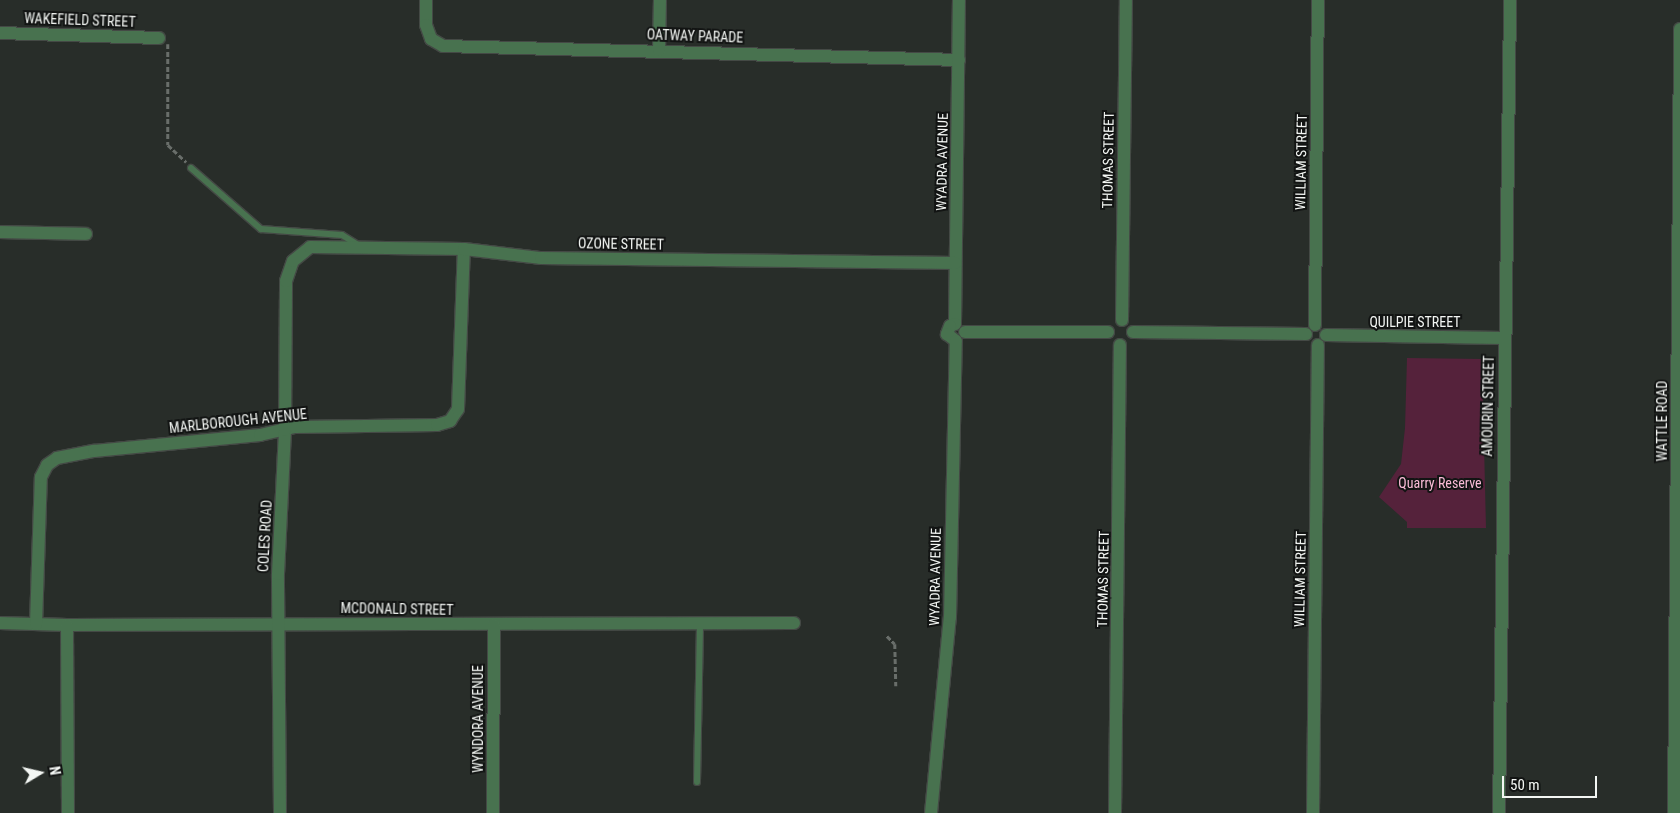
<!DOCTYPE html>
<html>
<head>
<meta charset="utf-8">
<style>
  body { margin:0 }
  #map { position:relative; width:1680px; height:813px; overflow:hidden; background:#282d29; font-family:"Roboto Condensed",sans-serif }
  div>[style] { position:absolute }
  .green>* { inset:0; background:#55223b }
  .path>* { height:2.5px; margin-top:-1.25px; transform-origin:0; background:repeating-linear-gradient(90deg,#696e6a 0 5px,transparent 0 7.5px) }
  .roads { filter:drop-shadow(1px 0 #444945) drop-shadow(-1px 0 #444945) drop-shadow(0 1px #444945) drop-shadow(0 -1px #444945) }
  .service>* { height:6px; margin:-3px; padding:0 3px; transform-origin:3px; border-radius:3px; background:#48724f }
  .minor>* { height:12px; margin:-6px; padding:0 6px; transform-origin:6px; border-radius:6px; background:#48724f }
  span { translate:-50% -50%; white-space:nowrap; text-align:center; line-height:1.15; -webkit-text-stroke:4px #121413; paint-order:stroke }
  .street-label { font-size:14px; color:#f3f6f3 }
  .park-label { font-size:14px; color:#f9bbd6 }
  .north { position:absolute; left:15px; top:748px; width:50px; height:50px; -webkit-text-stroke:4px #121413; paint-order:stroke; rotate:81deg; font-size:14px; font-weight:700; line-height:20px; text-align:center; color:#f3f6f3 }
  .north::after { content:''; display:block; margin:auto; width:18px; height:22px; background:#f3f6f3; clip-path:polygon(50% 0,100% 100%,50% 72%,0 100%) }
  .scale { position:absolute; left:1502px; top:776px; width:95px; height:22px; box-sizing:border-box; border:2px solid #f3f6f3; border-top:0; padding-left:6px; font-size:15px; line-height:18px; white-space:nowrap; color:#f3f6f3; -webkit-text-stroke:4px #121413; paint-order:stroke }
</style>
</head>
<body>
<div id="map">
  <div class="green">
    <i style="clip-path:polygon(1407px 358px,1482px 359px,1486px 528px,1407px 528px,1407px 522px,1379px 497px,1401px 464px,1405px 428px)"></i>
  </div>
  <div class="path">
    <i style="left:168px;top:44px;width:101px;rotate:90deg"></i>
    <i style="left:168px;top:145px;width:25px;rotate:43deg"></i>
    <i style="left:887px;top:636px;width:11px;rotate:45deg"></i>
    <i style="left:895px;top:644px;width:42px;rotate:88.6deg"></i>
  </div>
  <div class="roads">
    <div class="service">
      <i style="left:191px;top:168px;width:93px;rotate:41.1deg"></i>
      <i style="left:261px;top:229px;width:81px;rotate:4.2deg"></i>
      <i style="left:342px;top:235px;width:19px;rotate:32deg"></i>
      <i style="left:697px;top:782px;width:158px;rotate:-88.9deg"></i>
    </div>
    <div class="minor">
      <i style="left:426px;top:0;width:25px;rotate:90deg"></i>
      <i style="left:426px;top:25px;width:15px;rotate:70deg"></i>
      <i style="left:431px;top:39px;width:14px;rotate:30deg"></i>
      <i style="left:443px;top:46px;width:516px;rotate:1.55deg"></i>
      <i style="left:0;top:33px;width:159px;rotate:1.8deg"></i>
      <i style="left:659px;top:50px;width:50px;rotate:-88.9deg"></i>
      <i style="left:0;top:232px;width:86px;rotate:1.3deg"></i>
      <i style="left:1122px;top:320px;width:320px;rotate:-89.3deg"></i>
      <i style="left:955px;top:324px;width:324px;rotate:-89.3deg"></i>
      <i style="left:955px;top:324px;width:5px;rotate:158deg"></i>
      <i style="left:950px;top:326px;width:9px;rotate:111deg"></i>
      <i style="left:947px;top:334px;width:11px;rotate:38deg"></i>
      <i style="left:1315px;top:325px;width:325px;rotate:-89.5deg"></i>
      <i style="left:965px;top:332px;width:143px"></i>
      <i style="left:1133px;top:332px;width:173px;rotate:0.7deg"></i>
      <i style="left:1326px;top:335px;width:177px;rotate:1deg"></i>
      <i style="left:0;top:623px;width:67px;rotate:1.7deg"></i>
      <i style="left:67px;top:625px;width:727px;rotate:-0.16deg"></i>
      <i style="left:36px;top:624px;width:147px;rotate:-88.1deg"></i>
      <i style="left:41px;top:477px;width:13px;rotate:-63deg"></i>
      <i style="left:47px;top:465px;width:12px;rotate:-35deg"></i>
      <i style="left:57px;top:458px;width:38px;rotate:-11deg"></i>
      <i style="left:94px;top:451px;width:167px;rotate:-5.5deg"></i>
      <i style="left:260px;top:435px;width:36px;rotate:-13deg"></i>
      <i style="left:295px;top:427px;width:142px;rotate:-0.8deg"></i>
      <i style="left:437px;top:425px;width:14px;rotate:-17deg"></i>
      <i style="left:450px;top:421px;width:14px;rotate:-56deg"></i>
      <i style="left:458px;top:409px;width:160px;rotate:-87.9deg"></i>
      <i style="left:67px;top:625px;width:188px;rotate:89.7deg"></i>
      <i style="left:280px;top:813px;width:239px;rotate:-90.5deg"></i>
      <i style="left:278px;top:574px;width:144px;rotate:-87.2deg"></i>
      <i style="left:285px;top:430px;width:149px;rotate:-89.6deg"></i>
      <i style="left:286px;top:281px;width:21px;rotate:-71deg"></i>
      <i style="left:293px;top:261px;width:22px;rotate:-39deg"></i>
      <i style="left:310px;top:247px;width:154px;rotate:0.7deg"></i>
      <i style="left:464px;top:249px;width:78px;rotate:6.7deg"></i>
      <i style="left:541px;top:258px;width:414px;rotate:0.7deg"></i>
      <i style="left:493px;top:813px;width:188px;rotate:-89.7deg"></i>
      <i style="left:931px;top:813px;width:197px;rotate:-84.5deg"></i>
      <i style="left:950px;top:617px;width:276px;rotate:-88.8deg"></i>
      <i style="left:1115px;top:813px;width:468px;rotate:-89.4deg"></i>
      <i style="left:1313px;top:813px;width:468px;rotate:-89.4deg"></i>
      <i style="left:1499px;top:813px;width:813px;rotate:-89.22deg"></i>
      <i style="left:1674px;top:813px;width:784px;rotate:-89.56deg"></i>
    </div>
  </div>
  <div class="street-label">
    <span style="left:80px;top:20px;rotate:2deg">WAKEFIELD STREET</span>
    <span style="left:695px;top:36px;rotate:2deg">OATWAY PARADE</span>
    <span style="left:1108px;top:160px;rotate:-89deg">THOMAS STREET</span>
    <span style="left:942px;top:162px;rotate:-89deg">WYADRA AVENUE</span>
    <span style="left:1301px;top:162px;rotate:-89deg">WILLIAM STREET</span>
    <span style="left:621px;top:244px;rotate:1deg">OZONE STREET</span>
    <span style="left:1415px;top:322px">QUILPIE STREET</span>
    <span style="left:1488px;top:406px;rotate:-89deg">AMOURIN STREET</span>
    <span style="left:238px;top:421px;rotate:-6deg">MARLBOROUGH AVENUE</span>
    <span style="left:1662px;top:421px;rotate:-90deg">WATTLE ROAD</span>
    <span style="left:265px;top:536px;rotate:-87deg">COLES ROAD</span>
    <span style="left:935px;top:577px;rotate:-89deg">WYADRA AVENUE</span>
    <span style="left:1103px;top:579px;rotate:-89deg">THOMAS STREET</span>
    <span style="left:1300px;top:579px;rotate:-89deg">WILLIAM STREET</span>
    <span style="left:397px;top:609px;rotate:1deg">MCDONALD STREET</span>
    <span style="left:478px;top:719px;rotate:-90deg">WYNDORA AVENUE</span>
  </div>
  <div class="park-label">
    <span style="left:1440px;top:483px">Quarry Reserve</span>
  </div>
  <div class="north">N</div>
  <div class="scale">50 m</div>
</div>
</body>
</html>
